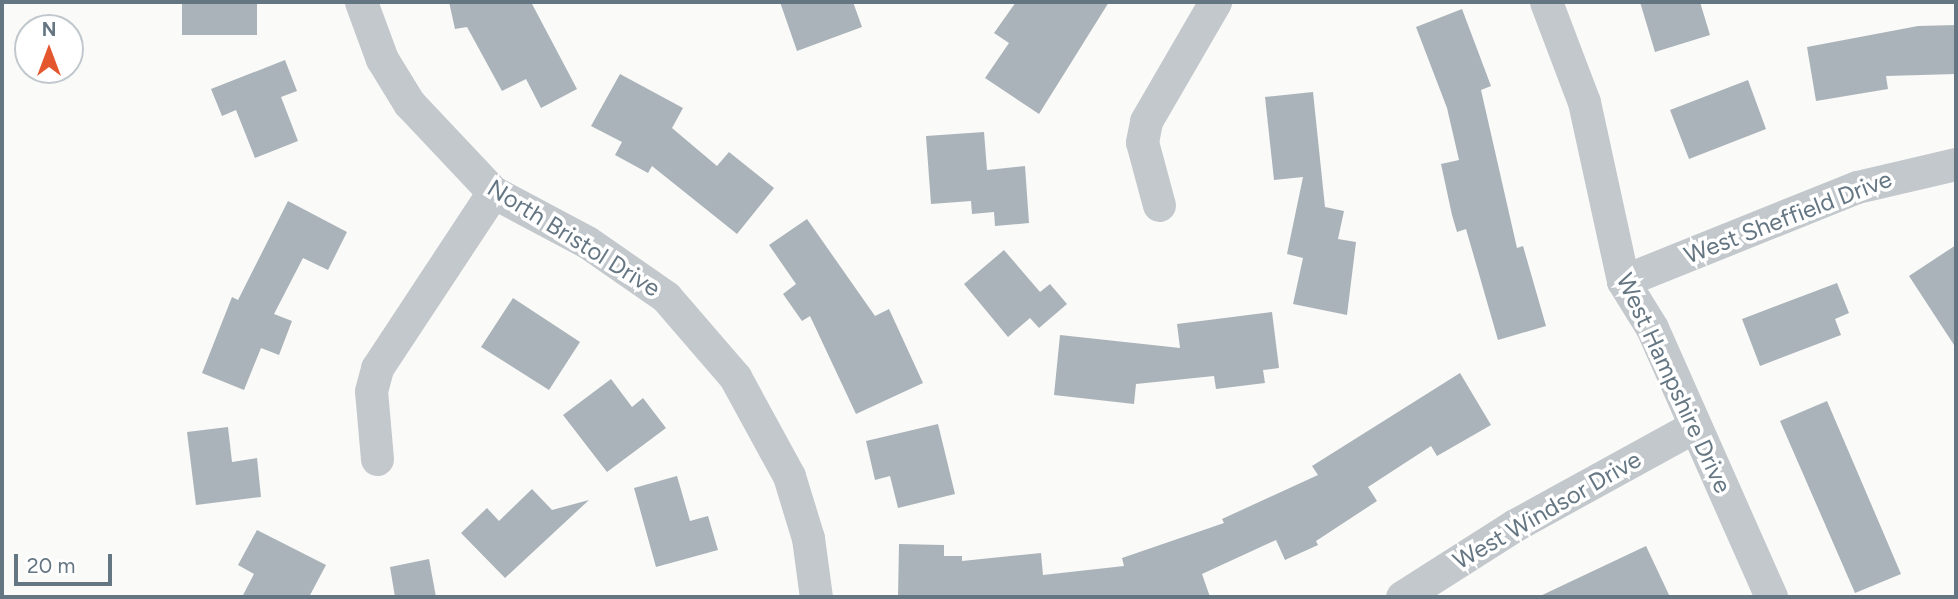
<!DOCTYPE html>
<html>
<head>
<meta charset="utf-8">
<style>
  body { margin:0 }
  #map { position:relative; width:1958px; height:599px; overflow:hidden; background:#fafaf8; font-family:Figtree,sans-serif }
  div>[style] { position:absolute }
  .building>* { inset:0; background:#aab3b9 }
  .minor>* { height:33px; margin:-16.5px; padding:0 16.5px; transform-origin:16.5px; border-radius:16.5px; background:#c3c8cc }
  span { translate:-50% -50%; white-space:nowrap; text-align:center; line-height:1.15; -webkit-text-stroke:7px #fff; paint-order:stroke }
  .street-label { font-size:24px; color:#657683 }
  .frame { position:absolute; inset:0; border:4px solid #657683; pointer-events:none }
  .north { position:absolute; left:14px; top:14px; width:70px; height:70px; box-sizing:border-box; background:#fff; border:2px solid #c1c8cd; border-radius:50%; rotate:0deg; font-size:19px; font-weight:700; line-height:28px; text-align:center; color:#657683 }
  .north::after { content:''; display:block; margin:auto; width:24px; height:32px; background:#e4572e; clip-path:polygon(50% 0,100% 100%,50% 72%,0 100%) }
  .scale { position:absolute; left:14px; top:554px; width:98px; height:32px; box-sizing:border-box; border:4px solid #657683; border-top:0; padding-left:9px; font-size:21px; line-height:24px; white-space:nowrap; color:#657683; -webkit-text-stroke:5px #fff; paint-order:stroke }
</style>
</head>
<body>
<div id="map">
  <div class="building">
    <i style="clip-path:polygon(257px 2px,257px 35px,182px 35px,182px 4px)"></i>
    <i style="clip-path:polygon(449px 2px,531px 2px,577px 89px,541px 108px,526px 79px,502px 91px,467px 27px,455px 29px)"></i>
    <i style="clip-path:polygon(780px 2px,853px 2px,862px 27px,797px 51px)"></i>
    <i style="clip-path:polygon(1016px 2px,1109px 2px,1039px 114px,985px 78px,1009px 43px,994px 33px)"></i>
    <i style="clip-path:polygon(1640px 2px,1700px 2px,1710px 35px,1655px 52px)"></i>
    <i style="clip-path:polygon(1462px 9px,1491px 86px,1481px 90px,1517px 248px,1523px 246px,1546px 326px,1498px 340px,1466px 229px,1457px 232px,1452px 215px,1441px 164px,1459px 160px,1447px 108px,1416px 27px)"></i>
    <i style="clip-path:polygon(1956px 25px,1956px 74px,1886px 76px,1888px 89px,1816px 101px,1807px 47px,1918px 26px)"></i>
    <i style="clip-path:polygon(285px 60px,297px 91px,281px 97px,298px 141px,255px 158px,236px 110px,222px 116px,211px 89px)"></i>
    <i style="clip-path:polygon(620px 74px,683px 108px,672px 128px,717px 166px,729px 152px,774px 188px,737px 234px,652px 166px,648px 173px,615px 155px,622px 142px,591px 126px)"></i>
    <i style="clip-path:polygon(1748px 80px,1766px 129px,1689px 159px,1670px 110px)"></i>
    <i style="clip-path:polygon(1313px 92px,1325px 207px,1344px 211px,1338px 239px,1356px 242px,1347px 315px,1293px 304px,1303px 258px,1287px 254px,1303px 177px,1274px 180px,1265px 97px)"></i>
    <i style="clip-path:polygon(984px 132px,987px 170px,1025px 166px,1029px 223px,995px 226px,994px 212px,972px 214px,971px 201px,931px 204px,926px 136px)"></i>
    <i style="clip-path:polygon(288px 201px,347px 232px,328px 270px,303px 258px,274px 314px,292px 321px,279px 355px,261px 348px,244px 390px,202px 373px,232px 297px,238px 300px)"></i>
    <i style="clip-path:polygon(807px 219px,875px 316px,889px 309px,923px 383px,856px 414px,810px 316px,802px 321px,783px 294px,796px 284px,769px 245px)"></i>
    <i style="clip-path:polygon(1956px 245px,1956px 348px,1909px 276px)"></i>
    <i style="clip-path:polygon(1004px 250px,1040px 292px,1050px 284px,1067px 304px,1039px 328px,1030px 318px,1008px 337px,964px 284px)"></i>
    <i style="clip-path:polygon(1837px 283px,1849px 313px,1835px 319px,1841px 335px,1760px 366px,1742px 319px)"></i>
    <i style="clip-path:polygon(513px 298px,580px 342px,549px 390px,481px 347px)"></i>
    <i style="clip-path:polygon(1272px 312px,1279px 368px,1263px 370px,1265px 383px,1216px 389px,1214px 376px,1136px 384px,1134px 404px,1054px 395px,1060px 335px,1180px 348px,1177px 324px)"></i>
    <i style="clip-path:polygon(1460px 373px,1491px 425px,1437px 456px,1431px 446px,1368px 487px,1377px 501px,1316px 541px,1318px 545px,1285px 560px,1276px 540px,1202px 574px,1210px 597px,898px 597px,899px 544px,944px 545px,944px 556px,962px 556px,962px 561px,1041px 553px,1043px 575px,1124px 566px,1122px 558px,1224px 523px,1222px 519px,1318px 475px,1312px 466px)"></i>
    <i style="clip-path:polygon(611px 379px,632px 407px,643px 398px,666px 428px,607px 472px,563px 415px)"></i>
    <i style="clip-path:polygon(1827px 401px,1901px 574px,1855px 593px,1780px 421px)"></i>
    <i style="clip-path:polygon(938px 424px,955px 494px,898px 508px,890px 476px,875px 480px,866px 441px)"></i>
    <i style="clip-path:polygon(228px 427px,232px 462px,257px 458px,261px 497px,196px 505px,187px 432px)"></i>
    <i style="clip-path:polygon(677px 476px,690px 521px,708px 516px,718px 550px,656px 567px,634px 488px)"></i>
    <i style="clip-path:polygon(532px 489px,552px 510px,589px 500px,505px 578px,461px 533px,487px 508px,499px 521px)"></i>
    <i style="clip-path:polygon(257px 530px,326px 565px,309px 597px,242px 597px,254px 574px,238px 565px)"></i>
    <i style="clip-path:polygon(1646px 546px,1670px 597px,1538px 597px)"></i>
    <i style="clip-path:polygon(429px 559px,436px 597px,395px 597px,390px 567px)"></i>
  </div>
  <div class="minor">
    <i style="left:361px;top:2px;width:61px;rotate:69.8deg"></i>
    <i style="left:382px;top:59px;width:52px;rotate:58.5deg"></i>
    <i style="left:409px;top:103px;width:122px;rotate:46.7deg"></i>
    <i style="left:493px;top:192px;width:106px;rotate:28deg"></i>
    <i style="left:587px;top:242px;width:96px;rotate:34.8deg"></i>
    <i style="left:666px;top:297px;width:106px;rotate:49.2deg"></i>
    <i style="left:735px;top:377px;width:113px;rotate:61.4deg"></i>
    <i style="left:789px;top:476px;width:65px;rotate:73deg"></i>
    <i style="left:808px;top:538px;width:60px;rotate:82.3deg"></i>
    <i style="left:1546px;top:2px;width:107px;rotate:69.2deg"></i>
    <i style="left:1584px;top:102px;width:183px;rotate:77.7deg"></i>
    <i style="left:1623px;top:281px;width:55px;rotate:58.3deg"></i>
    <i style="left:1652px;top:328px;width:294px;rotate:66.1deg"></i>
    <i style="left:1159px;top:205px;width:65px;rotate:-105.1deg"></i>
    <i style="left:1142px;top:142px;width:21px;rotate:-79deg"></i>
    <i style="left:1146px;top:121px;width:138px;rotate:-59.9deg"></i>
    <i style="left:1623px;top:281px;width:252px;rotate:-21.9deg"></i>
    <i style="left:1857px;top:187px;width:102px;rotate:-13.1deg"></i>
    <i style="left:377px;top:459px;width:68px;rotate:-95deg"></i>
    <i style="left:371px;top:391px;width:24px;rotate:-75deg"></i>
    <i style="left:377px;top:368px;width:211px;rotate:-56.6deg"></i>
    <i style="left:1402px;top:597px;width:134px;rotate:-32.5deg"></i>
    <i style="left:1515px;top:525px;width:205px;rotate:-28.8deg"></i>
  </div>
  <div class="street-label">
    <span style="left:1788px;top:217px;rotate:-21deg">West Sheffield Drive</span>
    <span style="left:574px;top:238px;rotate:32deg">North Bristol Drive</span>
    <span style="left:1674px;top:383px;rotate:65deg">West Hampshire Drive</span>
    <span style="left:1547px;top:510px;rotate:-30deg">West Windsor Drive</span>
  </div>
  <div class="frame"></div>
  <div class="north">N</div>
  <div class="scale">20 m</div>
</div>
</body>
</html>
